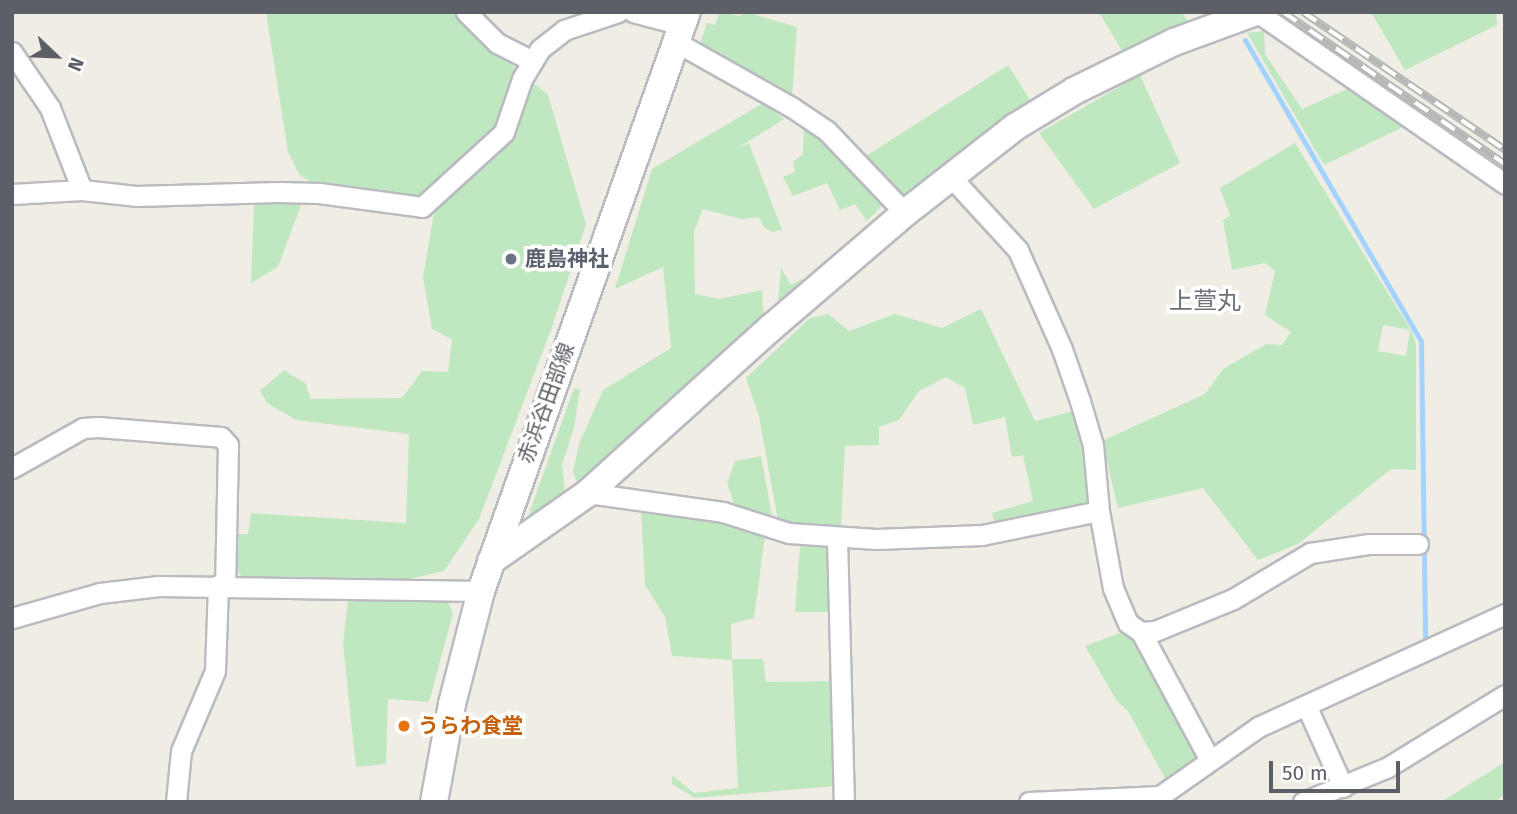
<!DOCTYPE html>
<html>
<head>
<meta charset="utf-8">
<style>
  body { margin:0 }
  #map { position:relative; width:1517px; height:814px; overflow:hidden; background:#efede4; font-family:"Fira Sans","Noto Sans JP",sans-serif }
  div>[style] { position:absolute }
  .green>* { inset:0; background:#bfe8c1 }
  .stream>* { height:5px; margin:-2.5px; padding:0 2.5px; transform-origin:2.5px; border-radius:2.5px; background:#a4d3ff }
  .roads { filter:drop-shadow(2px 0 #b9bbc0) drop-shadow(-2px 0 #b9bbc0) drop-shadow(0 2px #b9bbc0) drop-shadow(0 -2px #b9bbc0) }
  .street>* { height:19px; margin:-9.5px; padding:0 9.5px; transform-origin:9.5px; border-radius:9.5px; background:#fff }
  .secondary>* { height:26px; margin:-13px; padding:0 13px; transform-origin:13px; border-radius:13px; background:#fff }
  .rail>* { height:8px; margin-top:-4px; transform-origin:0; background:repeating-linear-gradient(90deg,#fff 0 16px,#b5b6b6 0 32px); box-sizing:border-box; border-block:2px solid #b5b6b6 }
  .dots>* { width:19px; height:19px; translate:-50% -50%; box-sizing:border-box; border:4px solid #fff; border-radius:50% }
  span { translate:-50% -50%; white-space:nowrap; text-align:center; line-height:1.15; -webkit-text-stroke:7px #fff; paint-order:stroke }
  .worship-label { font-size:21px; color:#5b616d; font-weight:700 }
  .left { translate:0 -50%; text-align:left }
  .street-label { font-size:21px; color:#5c5f65 }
  .food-label { font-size:21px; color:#c56008; font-weight:700 }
  .quarter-label { font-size:24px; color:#6d7177 }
  .frame { position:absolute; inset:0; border:14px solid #5c5f65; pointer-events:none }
  .north { position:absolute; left:21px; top:21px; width:70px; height:70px; -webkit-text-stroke:5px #fff; paint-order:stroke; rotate:113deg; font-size:19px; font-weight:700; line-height:28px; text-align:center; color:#5c5f65 }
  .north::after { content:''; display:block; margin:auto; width:24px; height:32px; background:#5c5f65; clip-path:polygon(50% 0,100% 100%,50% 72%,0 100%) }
  .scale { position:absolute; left:1269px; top:761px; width:131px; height:32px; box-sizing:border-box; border:4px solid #5c5f65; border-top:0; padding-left:9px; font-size:21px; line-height:24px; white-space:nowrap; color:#5c5f65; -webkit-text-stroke:5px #fff; paint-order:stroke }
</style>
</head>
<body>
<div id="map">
  <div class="green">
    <i style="clip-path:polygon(266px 12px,468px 12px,465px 27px,548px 95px,586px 224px,552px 327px,479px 519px,444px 571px,404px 580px,242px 578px,236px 567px,234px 534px,248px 534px,251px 513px,406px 523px,409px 434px,296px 420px,267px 403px,260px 391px,284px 370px,306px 384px,310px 399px,402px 398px,422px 371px,448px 372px,452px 339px,432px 329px,423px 277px,435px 207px,315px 185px,299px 174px,288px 152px)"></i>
    <i style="clip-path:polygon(720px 12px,739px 16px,746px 12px,797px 27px,792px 98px,699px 47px,707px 23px,715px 25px)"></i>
    <i style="clip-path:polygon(1099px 12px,1181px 12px,1190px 24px,1124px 54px)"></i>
    <i style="clip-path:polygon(1371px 12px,1496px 12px,1497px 25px,1405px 70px)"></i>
    <i style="clip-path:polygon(1264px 31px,1265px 54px,1302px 109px,1352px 87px,1407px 125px,1324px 165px,1247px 33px)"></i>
    <i style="clip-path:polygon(1008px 65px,1032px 103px,907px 199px,902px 198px,863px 158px)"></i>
    <i style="clip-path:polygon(1140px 75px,1180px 163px,1094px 209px,1039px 133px)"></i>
    <i style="clip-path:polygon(763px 103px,784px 119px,735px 150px,749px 143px,782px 230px,772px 232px,763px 226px,759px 217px,741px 219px,703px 209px,694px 231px,695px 294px,719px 299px,762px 290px,764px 320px,579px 487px,573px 472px,579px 444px,603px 390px,671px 348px,663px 267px,615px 289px,652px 169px)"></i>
    <i style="clip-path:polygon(804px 125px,836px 150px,887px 200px,867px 221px,855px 204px,840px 210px,827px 183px,793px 196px,783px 177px,795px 172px,793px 162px,803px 154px)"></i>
    <i style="clip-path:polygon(evenodd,1295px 143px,1412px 332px,1416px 345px,1416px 470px,1391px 469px,1298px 544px,1258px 560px,1203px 488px,1118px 508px,1102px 441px,1205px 394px,1223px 369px,1266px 344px,1282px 345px,1291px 332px,1265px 315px,1275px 271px,1265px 263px,1232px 270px,1223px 220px,1230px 216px,1220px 188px,1295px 143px,1383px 325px,1410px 330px,1406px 356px,1378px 351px,1383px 325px)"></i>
    <i style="clip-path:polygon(254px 203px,301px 205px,278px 267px,251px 283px)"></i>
    <i style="clip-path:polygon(781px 268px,791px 285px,802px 279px,806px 282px,786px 300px,778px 300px)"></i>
    <i style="clip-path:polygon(981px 309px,1035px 421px,1073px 411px,1087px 450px,1089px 503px,1083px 509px,996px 527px,992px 513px,1033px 501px,1023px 455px,1012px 457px,1005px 417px,973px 425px,965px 388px,946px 377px,919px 391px,899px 420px,879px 427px,879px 445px,845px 446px,841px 527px,808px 527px,778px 521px,759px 416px,746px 378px,810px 318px,828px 314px,849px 331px,895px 314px,942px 328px)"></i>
    <i style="clip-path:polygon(574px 388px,580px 390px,574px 428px,562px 465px,565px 495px,538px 516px,529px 514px)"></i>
    <i style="clip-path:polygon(761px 456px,772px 516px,735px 507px,727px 483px,735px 461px)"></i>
    <i style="clip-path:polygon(641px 508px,722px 520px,765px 536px,754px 618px,731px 624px,732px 659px,763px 659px,766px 682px,834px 681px,835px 786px,695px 798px,672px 784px,672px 775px,694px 793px,738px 788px,732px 660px,672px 656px,665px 617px,645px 585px)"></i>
    <i style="clip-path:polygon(800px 545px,825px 547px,829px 553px,830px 612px,795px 612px)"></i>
    <i style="clip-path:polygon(348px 601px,448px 602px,453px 613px,429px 702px,388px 699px,386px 764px,356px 767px,343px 644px)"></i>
    <i style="clip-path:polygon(1125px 631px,1137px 642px,1200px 760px,1167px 782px,1128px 711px,1117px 701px,1085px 646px)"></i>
    <i style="clip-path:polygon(1505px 762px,1505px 793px,1497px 801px,1441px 802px)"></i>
  </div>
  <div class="stream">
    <i style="left:1245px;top:40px;width:349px;rotate:59.7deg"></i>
    <i style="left:1421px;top:341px;width:297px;rotate:89.2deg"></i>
  </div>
  <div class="roads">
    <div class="street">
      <i style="left:466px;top:12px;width:44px;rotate:45deg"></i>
      <i style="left:497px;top:43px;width:37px;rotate:27deg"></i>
      <i style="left:633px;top:12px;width:51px;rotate:14.9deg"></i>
      <i style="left:1257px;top:12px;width:302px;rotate:34.7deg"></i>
      <i style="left:676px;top:42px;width:134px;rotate:29.4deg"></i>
      <i style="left:793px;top:108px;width:41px;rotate:34.1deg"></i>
      <i style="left:827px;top:131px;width:113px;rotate:46.4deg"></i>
      <i style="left:12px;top:52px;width:68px;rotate:55.8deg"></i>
      <i style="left:50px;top:108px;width:88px;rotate:68.7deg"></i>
      <i style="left:12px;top:194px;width:70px;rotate:-3.3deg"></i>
      <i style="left:82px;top:190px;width:54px;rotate:6.3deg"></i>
      <i style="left:136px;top:196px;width:142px;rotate:-1.6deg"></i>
      <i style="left:278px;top:192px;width:41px;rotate:1.4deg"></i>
      <i style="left:319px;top:193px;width:104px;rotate:7.7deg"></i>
      <i style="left:422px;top:207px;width:111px;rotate:-42.4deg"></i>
      <i style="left:504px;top:132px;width:56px;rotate:-71.2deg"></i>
      <i style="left:522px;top:79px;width:35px;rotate:-59deg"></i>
      <i style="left:540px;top:49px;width:31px;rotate:-38deg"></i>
      <i style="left:564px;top:30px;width:57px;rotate:-18.4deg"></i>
      <i style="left:12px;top:468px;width:81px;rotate:-29.4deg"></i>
      <i style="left:83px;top:428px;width:15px;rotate:-4deg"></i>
      <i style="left:98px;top:427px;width:123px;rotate:4.6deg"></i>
      <i style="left:221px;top:437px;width:11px;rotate:49deg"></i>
      <i style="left:228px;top:445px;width:141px;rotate:91.2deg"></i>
      <i style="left:588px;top:493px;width:136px;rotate:8deg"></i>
      <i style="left:723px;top:512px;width:69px;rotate:17.7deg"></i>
      <i style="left:789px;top:533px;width:87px;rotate:3.9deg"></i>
      <i style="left:876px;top:539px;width:106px;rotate:-2.2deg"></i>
      <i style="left:982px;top:535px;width:119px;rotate:-11.6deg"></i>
      <i style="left:1099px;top:511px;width:66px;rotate:-95.2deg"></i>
      <i style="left:1093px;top:445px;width:46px;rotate:-106.5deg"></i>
      <i style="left:1080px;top:401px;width:55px;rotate:-109.1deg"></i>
      <i style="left:1062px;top:349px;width:108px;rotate:-114deg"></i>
      <i style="left:1018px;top:250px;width:100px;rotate:-132.6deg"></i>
      <i style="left:1099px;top:511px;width:78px;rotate:79.7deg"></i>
      <i style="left:1113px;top:588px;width:38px;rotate:67deg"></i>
      <i style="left:1128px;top:623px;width:16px;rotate:35deg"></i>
      <i style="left:1141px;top:632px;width:14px;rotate:-4deg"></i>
      <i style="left:1155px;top:631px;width:84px;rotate:-22.3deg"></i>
      <i style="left:1233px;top:599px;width:90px;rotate:-30.9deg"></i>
      <i style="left:1310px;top:553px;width:60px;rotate:-8.7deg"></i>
      <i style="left:1369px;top:544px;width:49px"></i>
      <i style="left:837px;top:538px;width:264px;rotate:88.5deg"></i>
      <i style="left:12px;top:618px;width:91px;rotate:-15.9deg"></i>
      <i style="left:100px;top:593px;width:59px;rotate:-6.8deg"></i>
      <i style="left:159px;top:586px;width:322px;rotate:0.9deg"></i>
      <i style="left:1141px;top:632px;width:145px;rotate:61.7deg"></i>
      <i style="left:1306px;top:705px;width:90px;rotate:65.7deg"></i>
      <i style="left:176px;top:802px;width:51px;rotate:-84.4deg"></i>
      <i style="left:181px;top:751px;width:87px;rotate:-67deg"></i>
      <i style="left:215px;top:671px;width:86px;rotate:-88deg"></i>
      <i style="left:1029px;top:802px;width:131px;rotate:-2.6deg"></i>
      <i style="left:1160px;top:796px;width:120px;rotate:-35.1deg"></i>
      <i style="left:1258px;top:727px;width:272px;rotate:-24.6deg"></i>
      <i style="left:1303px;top:802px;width:92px;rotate:-22.4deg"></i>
      <i style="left:1388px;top:767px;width:137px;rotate:-31.6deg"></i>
    </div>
    <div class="secondary">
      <i style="left:491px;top:561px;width:118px;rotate:-35deg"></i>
      <i style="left:588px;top:493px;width:248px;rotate:-42.1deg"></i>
      <i style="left:772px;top:327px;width:175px;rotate:-40.6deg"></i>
      <i style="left:905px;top:213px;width:140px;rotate:-38deg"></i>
      <i style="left:1015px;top:127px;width:69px;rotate:-31.4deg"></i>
      <i style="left:1074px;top:91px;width:111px;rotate:-26.1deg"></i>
      <i style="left:1174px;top:42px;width:87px;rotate:-20.1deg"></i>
      <i style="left:434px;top:802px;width:100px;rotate:-79.6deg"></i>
      <i style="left:452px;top:704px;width:117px;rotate:-75.6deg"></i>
      <i style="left:481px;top:591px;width:615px;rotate:-70.42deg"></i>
    </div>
  </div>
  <div class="rail">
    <i style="left:1283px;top:12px;width:269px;rotate:34.4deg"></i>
    <i style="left:1303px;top:12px;width:245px;rotate:34.3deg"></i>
  </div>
  <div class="dots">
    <i style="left:511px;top:259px;background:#6b7280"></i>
    <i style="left:404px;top:726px;background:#e8710a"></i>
  </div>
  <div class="worship-label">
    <span class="left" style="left:525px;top:259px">鹿島神社</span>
  </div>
  <div class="street-label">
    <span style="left:546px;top:403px;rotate:-70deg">赤浜谷田部線</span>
  </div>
  <div class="food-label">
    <span class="left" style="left:418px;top:726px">うらわ食堂</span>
  </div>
  <div class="quarter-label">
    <span style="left:1205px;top:302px">上萱丸</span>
  </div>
  <div class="frame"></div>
  <div class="north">N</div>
  <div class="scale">50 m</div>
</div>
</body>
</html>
